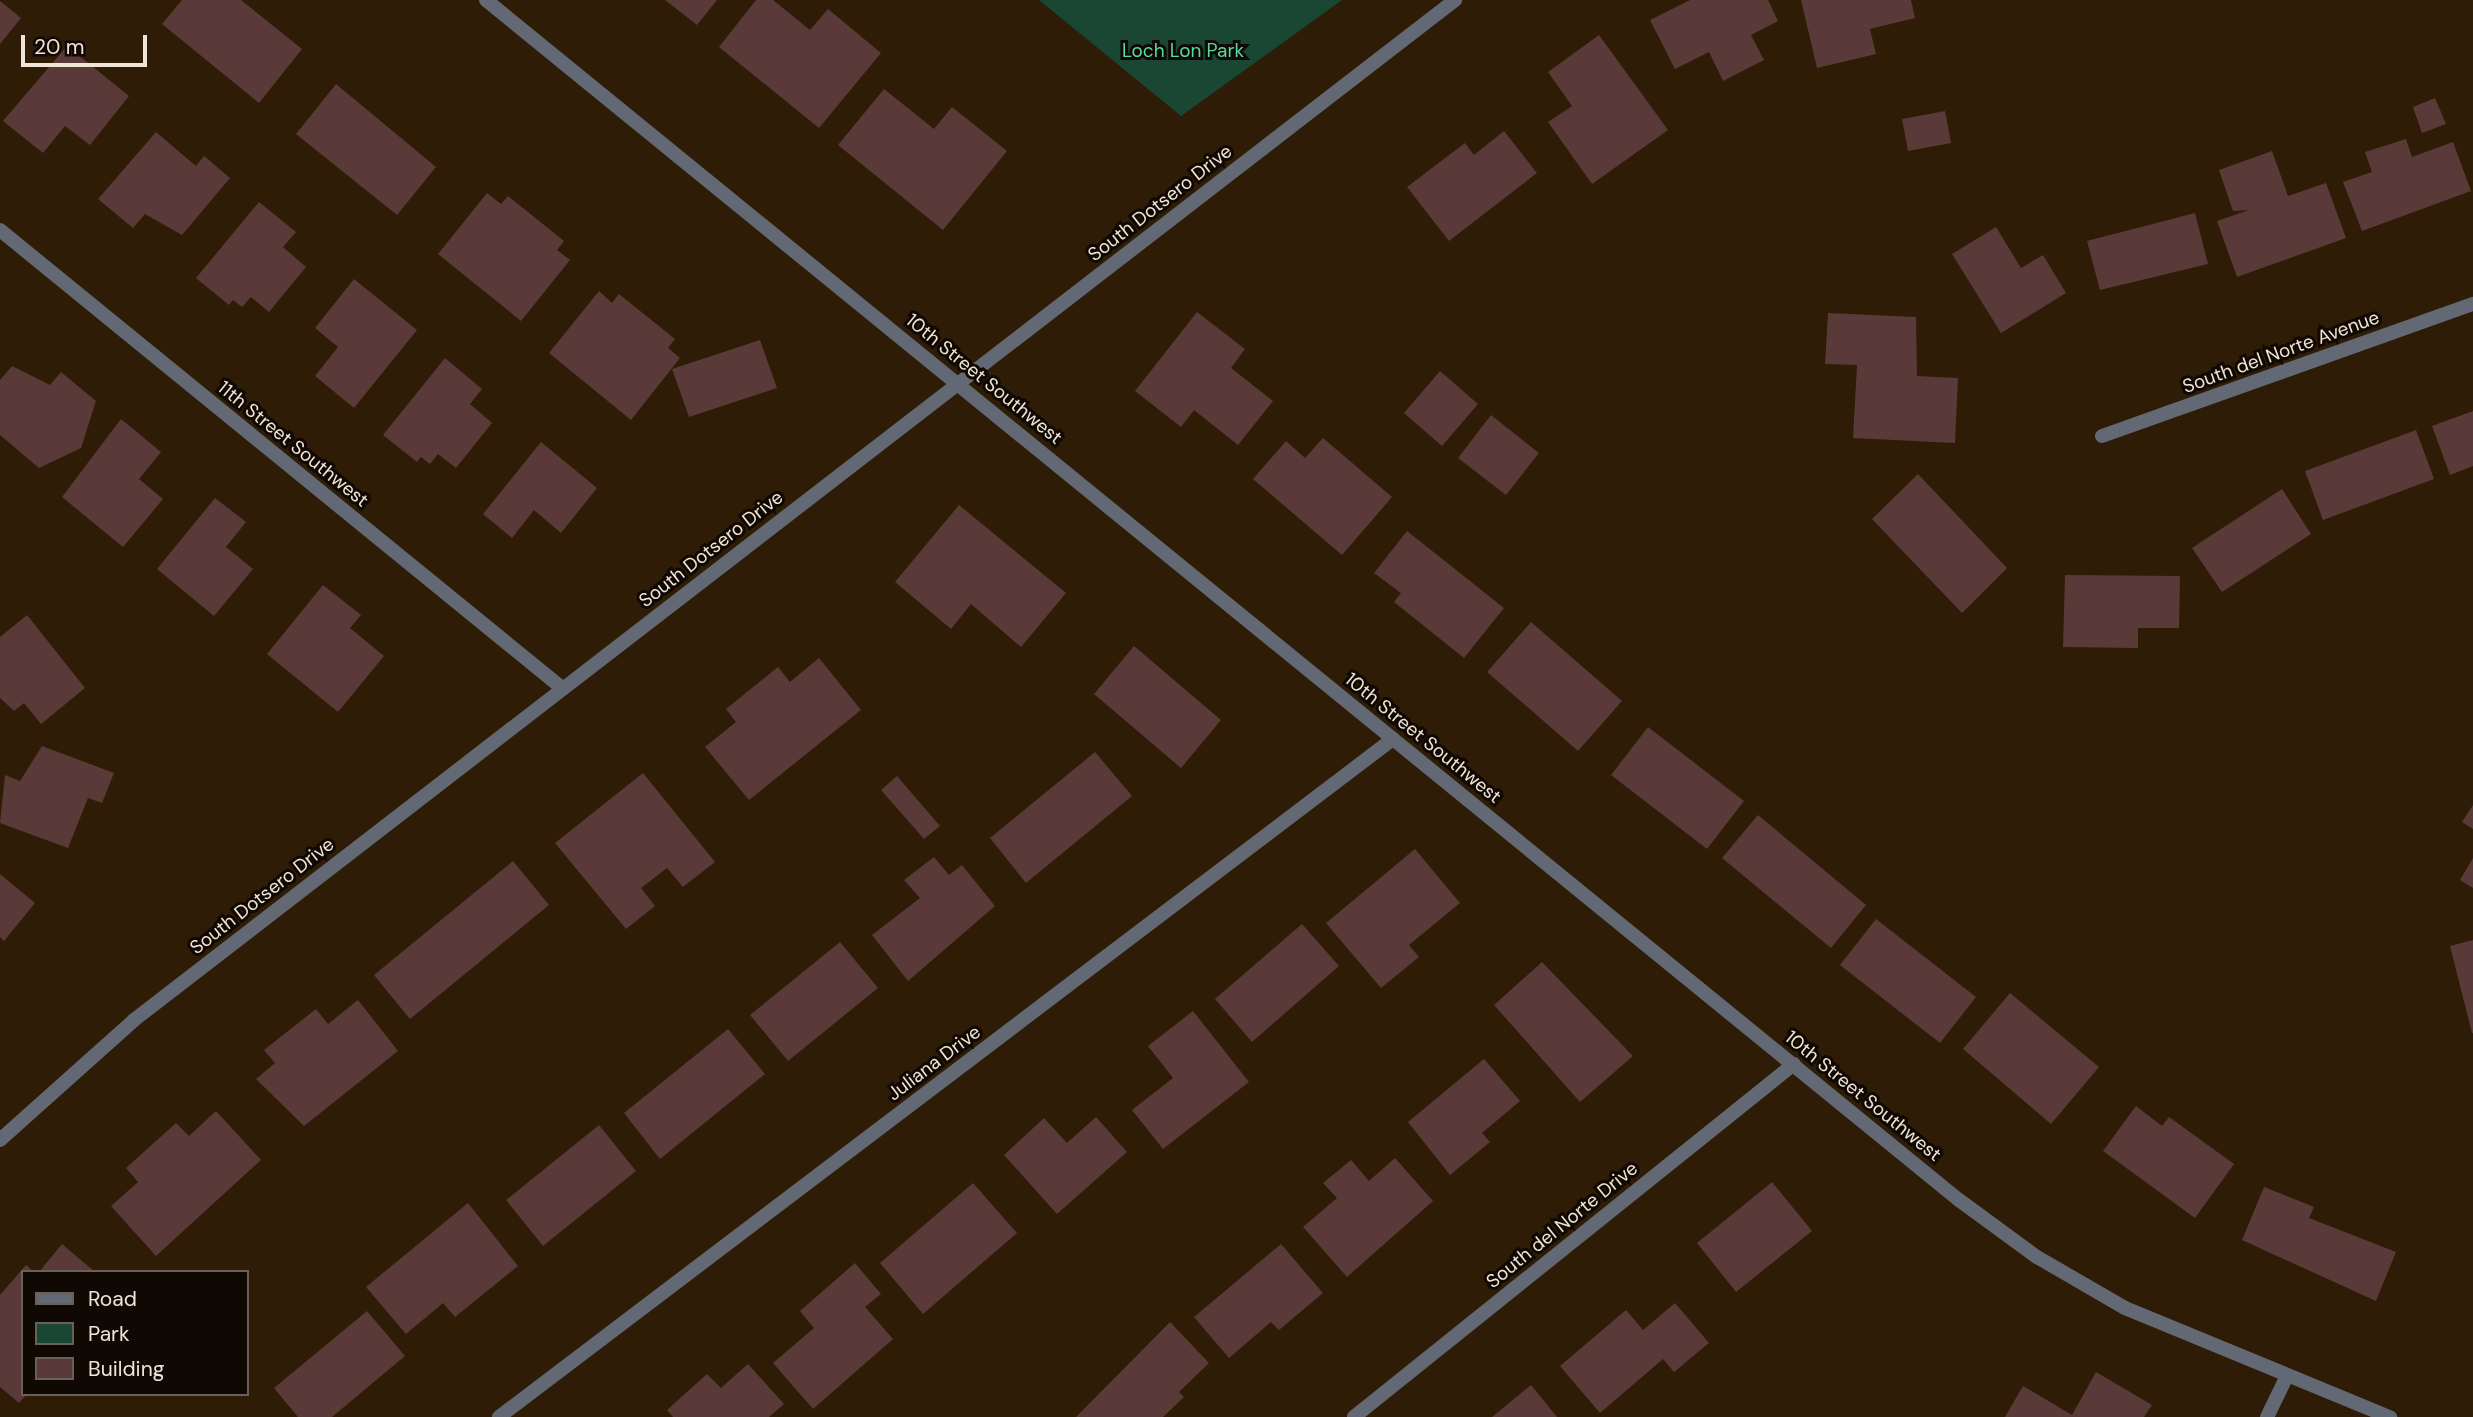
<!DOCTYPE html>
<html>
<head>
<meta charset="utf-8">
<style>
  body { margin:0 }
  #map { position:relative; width:2473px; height:1417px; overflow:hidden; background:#2e1c06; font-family:"DM Sans",sans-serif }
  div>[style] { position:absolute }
  .green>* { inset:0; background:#1a4733 }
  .building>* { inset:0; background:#593a38 }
  .street>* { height:14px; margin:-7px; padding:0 7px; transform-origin:7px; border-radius:7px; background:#636974 }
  span { translate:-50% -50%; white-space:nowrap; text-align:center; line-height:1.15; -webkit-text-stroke:6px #100802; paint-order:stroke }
  .park-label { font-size:19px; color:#57dba1 }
  .street-label { font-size:19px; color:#f0e4d7 }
  .legend { position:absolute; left:21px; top:1270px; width:228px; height:126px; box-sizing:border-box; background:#100802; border:2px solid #6a6057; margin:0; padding:9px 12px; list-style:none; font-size:21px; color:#f0e4d7 }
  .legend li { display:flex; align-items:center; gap:14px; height:35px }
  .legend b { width:35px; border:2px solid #6a6057 }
  .scale { position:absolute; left:21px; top:35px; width:126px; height:32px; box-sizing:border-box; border:4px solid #f0e4d7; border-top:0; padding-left:9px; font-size:21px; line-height:24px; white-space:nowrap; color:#f0e4d7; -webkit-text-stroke:5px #100802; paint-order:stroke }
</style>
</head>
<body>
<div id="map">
  <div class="green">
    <i style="clip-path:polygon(1039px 0,1342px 0,1181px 116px)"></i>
  </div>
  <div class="building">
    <i style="clip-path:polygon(182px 0,241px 0,302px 49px,259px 103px,162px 24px)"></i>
    <i style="clip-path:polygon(665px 0,717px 0,697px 25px)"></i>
    <i style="clip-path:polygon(756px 0,773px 0,810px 30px,828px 9px,881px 53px,819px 128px,719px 47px)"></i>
    <i style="clip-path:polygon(1690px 0,1768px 0,1778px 21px,1751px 35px,1764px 60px,1723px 81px,1709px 52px,1675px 69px,1650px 20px)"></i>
    <i style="clip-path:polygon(1801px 0,1911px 0,1915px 18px,1870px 29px,1876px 54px,1817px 68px)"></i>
    <i style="clip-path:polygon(0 1px,21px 18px,0 44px)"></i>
    <i style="clip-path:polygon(1599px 35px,1668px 130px,1592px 184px,1548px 122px,1572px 106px,1548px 72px)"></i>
    <i style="clip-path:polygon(67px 46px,129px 96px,90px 145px,65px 126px,43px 153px,3px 121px)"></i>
    <i style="clip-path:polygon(336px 84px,436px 167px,397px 215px,296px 134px)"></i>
    <i style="clip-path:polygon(884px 89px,934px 129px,952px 107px,1007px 151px,943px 230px,838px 145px)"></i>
    <i style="clip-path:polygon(2435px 98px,2446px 124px,2422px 133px,2413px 107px)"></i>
    <i style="clip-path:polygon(1945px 111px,1951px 143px,1908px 151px,1902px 119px)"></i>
    <i style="clip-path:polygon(1504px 131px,1537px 173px,1449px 241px,1407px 187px,1465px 143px,1474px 155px)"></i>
    <i style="clip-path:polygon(156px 132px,196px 166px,204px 156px,230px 178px,182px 235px,145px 214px,133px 228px,98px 199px)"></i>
    <i style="clip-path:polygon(2406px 139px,2412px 157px,2453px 142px,2471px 191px,2362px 231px,2343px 182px,2372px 172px,2365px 152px)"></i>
    <i style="clip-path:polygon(2272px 151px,2288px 196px,2326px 183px,2346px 238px,2237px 277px,2217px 221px,2249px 210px,2233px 211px,2219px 170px)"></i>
    <i style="clip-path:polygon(487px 193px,501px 204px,508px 196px,564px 241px,557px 250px,570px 260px,521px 321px,438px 254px)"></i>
    <i style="clip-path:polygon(259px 202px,296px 232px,283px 247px,306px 267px,269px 312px,251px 297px,242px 307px,233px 300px,229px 305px,196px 278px)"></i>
    <i style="clip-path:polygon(2195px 213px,2208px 264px,2100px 290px,2087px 241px)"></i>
    <i style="clip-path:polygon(1996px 227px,2021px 268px,2043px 255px,2066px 293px,2001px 333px,1952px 254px)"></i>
    <i style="clip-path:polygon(354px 279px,417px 330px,354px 408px,315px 376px,338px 347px,315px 328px)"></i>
    <i style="clip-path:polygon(599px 291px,612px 303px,619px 294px,675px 339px,668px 348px,680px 358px,631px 420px,549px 353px)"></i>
    <i style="clip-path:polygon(1197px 312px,1245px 349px,1231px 368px,1273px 401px,1238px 445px,1194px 410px,1181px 427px,1135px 391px)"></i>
    <i style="clip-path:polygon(1828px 313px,1916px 317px,1917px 376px,1958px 378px,1955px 443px,1853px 438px,1857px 365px,1825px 364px)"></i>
    <i style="clip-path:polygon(760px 340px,777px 388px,689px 417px,672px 369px)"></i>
    <i style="clip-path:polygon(445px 358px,482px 389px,470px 404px,492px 423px,456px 468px,438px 454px,430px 464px,421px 457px,417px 462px,383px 435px)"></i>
    <i style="clip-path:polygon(12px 366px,50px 385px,61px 372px,96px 401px,81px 448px,39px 468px,0 435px,0 380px)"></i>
    <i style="clip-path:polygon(1440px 371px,1478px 404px,1442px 446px,1404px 413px)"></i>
    <i style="clip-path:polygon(2473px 411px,2473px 466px,2450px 475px,2432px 426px)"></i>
    <i style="clip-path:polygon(1491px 415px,1539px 453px,1506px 495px,1458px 458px)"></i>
    <i style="clip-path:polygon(121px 419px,161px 452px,139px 479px,163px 499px,123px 547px,62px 497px)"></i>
    <i style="clip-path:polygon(2416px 430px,2434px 479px,2323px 520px,2305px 471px)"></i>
    <i style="clip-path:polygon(1323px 438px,1392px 497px,1342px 555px,1253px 479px,1286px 441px,1305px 458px)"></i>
    <i style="clip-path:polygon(541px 442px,597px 488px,561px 533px,534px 510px,512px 538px,483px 514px)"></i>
    <i style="clip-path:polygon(1918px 474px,2007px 568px,1962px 613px,1872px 519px)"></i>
    <i style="clip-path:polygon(2282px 489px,2311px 534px,2222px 592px,2192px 548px)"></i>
    <i style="clip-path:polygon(215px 498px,246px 522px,226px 547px,253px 569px,214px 616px,157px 569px)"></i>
    <i style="clip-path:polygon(959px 505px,1066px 593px,1021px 647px,971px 604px,951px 629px,895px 582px)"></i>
    <i style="clip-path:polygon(1407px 531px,1504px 608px,1464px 658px,1394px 602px,1401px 593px,1374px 573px)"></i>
    <i style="clip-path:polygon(2065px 575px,2180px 576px,2179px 628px,2138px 628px,2138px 648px,2063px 647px)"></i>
    <i style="clip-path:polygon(323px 585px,361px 615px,350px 628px,384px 656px,338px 712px,267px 654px)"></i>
    <i style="clip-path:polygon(27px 615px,85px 688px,41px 724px,24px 703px,14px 711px,0 698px,0 637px)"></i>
    <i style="clip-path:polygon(1531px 622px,1622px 701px,1578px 751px,1487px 672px)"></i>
    <i style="clip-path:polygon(1134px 646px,1221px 720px,1181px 768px,1094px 694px)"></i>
    <i style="clip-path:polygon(819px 658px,861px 710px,749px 800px,705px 747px,736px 722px,726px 709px,778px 667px,790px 682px)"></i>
    <i style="clip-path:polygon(1648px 727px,1744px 801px,1707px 849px,1611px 775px)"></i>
    <i style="clip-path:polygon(42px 746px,114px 773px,102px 803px,88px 798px,68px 848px,0 823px,5px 775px,20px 781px)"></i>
    <i style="clip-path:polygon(1095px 752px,1132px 796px,1026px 883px,990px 838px)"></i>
    <i style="clip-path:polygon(643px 773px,715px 862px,683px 887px,667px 868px,641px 888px,655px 906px,626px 929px,555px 843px)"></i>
    <i style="clip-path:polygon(897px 776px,940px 826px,924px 839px,881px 790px)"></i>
    <i style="clip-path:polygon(2473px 805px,2473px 829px,2462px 822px)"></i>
    <i style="clip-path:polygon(1758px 815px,1866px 905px,1831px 948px,1722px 858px)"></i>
    <i style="clip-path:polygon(1415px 849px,1460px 903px,1409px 945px,1419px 957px,1381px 988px,1326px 923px)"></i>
    <i style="clip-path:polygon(934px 857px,949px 875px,962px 865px,995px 906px,908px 981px,872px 935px,920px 898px,904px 880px)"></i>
    <i style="clip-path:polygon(2473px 858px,2473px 888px,2460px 880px)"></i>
    <i style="clip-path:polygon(513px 861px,549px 905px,410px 1019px,374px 975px)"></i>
    <i style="clip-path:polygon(0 874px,35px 903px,4px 941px,0 937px)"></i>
    <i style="clip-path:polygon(1876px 919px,1976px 997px,1940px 1043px,1840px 965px)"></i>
    <i style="clip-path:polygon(1302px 924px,1339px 966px,1252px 1042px,1215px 999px)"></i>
    <i style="clip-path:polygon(2473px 940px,2473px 1033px,2472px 1033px,2450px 946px)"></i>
    <i style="clip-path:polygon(840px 942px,878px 988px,788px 1061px,750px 1015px)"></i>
    <i style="clip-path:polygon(1542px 962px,1633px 1056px,1580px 1102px,1494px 1005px)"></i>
    <i style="clip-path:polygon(2010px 993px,2099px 1067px,2051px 1124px,1963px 1049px)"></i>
    <i style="clip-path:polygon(358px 1000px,398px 1051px,304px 1126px,256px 1079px,275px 1063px,264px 1050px,316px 1009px,328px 1024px)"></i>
    <i style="clip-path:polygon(1193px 1011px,1249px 1082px,1163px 1149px,1132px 1110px,1173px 1078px,1148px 1046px)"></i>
    <i style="clip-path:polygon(728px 1029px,765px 1074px,660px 1159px,624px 1113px)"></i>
    <i style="clip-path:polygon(1484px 1059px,1520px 1101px,1482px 1133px,1490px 1142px,1450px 1175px,1408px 1122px)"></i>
    <i style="clip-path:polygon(2136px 1106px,2162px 1126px,2169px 1117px,2234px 1164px,2195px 1218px,2103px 1151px)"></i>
    <i style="clip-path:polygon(216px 1111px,261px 1160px,156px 1256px,111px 1206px,138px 1182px,126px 1168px,176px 1123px,189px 1136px)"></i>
    <i style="clip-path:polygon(1096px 1117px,1127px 1152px,1057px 1214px,1004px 1155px,1044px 1118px,1067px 1143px)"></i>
    <i style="clip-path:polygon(599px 1125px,636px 1171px,543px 1246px,506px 1200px)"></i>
    <i style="clip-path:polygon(1395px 1158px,1433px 1201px,1347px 1277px,1303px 1227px,1337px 1198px,1323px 1183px,1351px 1160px,1369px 1181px)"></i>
    <i style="clip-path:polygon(1772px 1182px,1812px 1231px,1736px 1292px,1697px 1243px)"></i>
    <i style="clip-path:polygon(973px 1183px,1017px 1233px,923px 1314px,880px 1263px)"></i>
    <i style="clip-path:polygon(2264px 1187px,2314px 1207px,2309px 1218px,2396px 1252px,2376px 1301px,2242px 1240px)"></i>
    <i style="clip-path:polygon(468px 1203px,518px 1266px,455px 1317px,443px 1303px,406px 1334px,366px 1287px)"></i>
    <i style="clip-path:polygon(62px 1244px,95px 1272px,39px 1272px)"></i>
    <i style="clip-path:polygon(1281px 1244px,1323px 1293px,1279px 1330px,1271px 1322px,1229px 1358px,1194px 1317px)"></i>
    <i style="clip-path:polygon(855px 1263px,881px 1294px,865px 1307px,893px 1339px,813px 1409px,773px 1363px,814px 1328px,800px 1311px)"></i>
    <i style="clip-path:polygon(26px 1265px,34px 1272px,23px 1272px,27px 1394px,19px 1403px,0 1387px,0 1295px)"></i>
    <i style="clip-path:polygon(1675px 1303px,1709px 1343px,1674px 1372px,1663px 1359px,1600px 1413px,1560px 1366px,1626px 1310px,1643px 1330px)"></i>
    <i style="clip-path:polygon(367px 1311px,405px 1356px,332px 1417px,298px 1417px,274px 1388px)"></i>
    <i style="clip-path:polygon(1170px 1322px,1209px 1363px,1179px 1392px,1184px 1397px,1163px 1417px,1076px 1417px)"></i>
    <i style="clip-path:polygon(748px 1364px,784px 1404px,769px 1417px,673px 1417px,667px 1410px,707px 1374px,721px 1388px)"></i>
    <i style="clip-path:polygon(2096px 1372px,2152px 1405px,2144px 1417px,2005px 1417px,2023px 1386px,2072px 1415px)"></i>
    <i style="clip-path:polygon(1531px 1385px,1557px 1417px,1492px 1417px)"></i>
  </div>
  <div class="street">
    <i style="left:486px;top:0;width:1900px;rotate:39.17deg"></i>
    <i style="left:1959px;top:1200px;width:97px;rotate:36.2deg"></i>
    <i style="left:2037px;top:1257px;width:102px;rotate:30.1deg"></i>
    <i style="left:2125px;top:1308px;width:287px;rotate:22.4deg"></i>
    <i style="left:0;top:230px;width:725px;rotate:39.18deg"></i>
    <i style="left:2102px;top:436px;width:394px;rotate:-19.6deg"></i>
    <i style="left:0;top:1140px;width:180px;rotate:-41.8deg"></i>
    <i style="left:134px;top:1020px;width:1669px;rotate:-37.67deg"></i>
    <i style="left:499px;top:1417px;width:1122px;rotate:-37.18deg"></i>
    <i style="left:1354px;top:1417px;width:564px;rotate:-38.74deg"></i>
    <i style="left:2267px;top:1417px;width:46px;rotate:-64deg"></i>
  </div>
  <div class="park-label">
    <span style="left:1183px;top:51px">Loch Lon Park</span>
  </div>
  <div class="street-label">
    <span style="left:1160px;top:203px;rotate:-38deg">South Dotsero Drive</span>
    <span style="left:2281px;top:352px;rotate:-20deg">South del Norte Avenue</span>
    <span style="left:984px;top:379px;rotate:39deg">10th Street Southwest</span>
    <span style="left:293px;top:444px;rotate:39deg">11th Street Southwest</span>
    <span style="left:711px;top:549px;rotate:-38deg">South Dotsero Drive</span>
    <span style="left:1423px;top:738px;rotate:39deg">10th Street Southwest</span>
    <span style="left:262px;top:896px;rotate:-38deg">South Dotsero Drive</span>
    <span style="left:934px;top:1063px;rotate:-37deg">Juliana Drive</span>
    <span style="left:1863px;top:1096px;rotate:39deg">10th Street Southwest</span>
    <span style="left:1562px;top:1225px;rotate:-39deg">South del Norte Drive</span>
  </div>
  <ul class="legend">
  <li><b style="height:9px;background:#636974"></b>Road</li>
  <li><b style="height:19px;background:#1a4733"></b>Park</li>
  <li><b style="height:19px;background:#593a38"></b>Building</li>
  </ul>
  <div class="scale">20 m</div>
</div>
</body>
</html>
